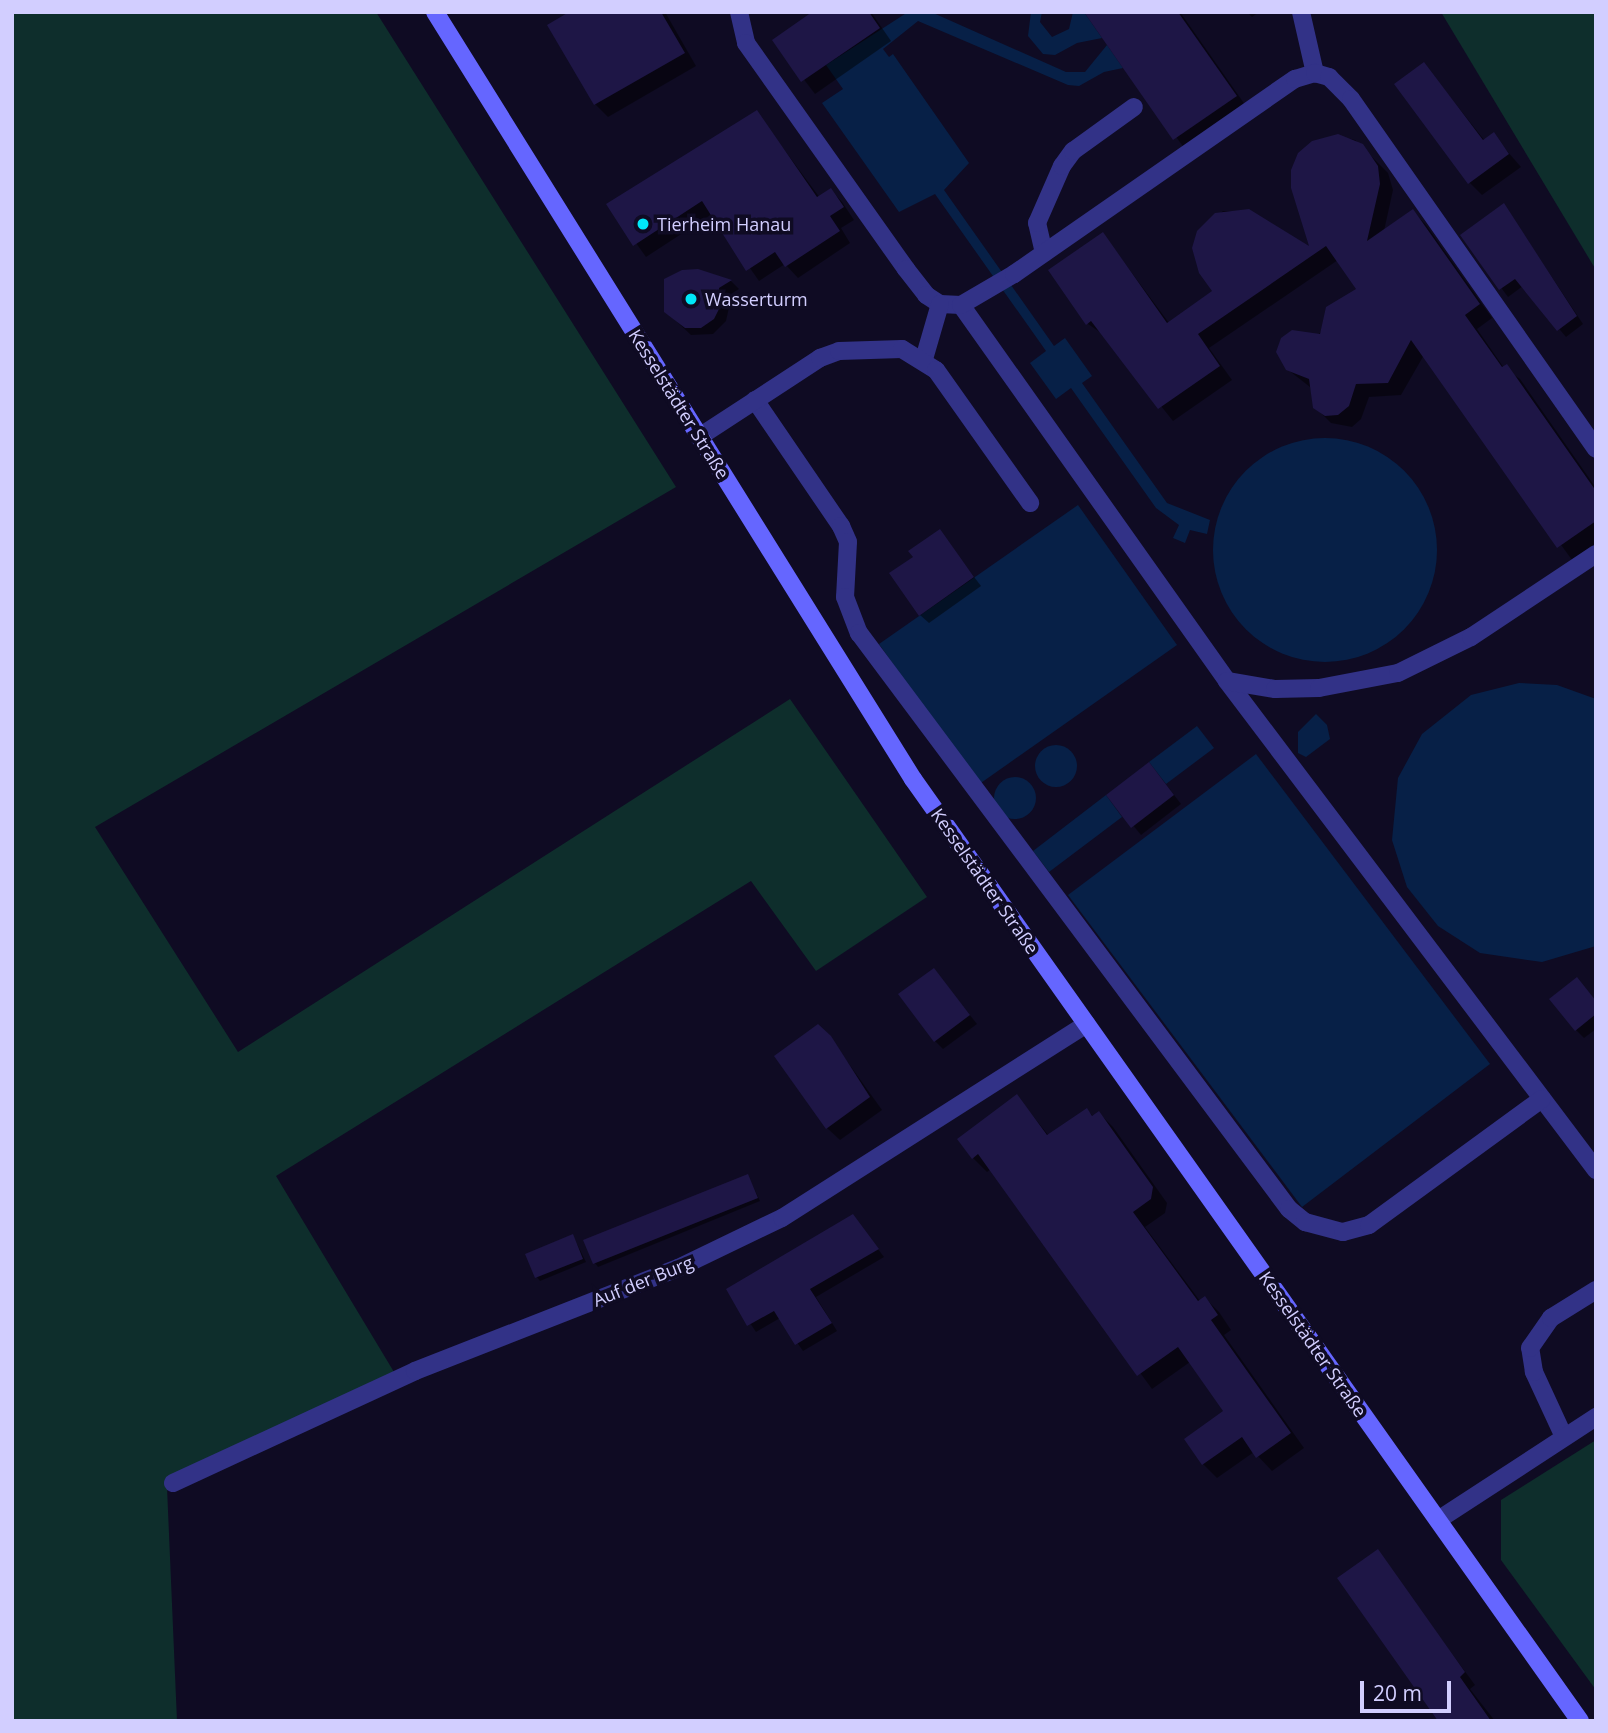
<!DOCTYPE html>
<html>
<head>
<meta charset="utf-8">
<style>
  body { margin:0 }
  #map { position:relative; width:1608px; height:1733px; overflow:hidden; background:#0f0b23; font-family:"Open Sans",sans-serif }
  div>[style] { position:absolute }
  .green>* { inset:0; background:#0e2e2c }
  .water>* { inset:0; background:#072047 }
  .round { border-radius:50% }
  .shadow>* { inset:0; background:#0007 }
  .building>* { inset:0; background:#1e1646 }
  .lane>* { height:18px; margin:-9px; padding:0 9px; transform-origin:9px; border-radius:9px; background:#323287 }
  .street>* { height:18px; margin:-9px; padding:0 9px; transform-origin:9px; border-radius:9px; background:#323287 }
  .secondary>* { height:18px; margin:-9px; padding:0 9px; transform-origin:9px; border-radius:9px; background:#6566ff }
  .dots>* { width:19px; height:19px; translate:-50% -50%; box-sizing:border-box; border:4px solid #0f0b23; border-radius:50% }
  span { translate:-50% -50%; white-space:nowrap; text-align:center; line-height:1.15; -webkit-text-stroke:7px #0f0b23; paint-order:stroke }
  .poi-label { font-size:18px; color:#d2ceff }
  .left { translate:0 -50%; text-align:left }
  .street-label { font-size:18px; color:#d2ceff }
  .frame { position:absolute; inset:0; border:14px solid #d2ceff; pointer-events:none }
  .scale { position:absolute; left:1360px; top:1681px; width:91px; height:32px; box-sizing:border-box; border:4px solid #d2ceff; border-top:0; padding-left:9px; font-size:21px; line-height:24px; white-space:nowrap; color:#d2ceff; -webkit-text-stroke:5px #0f0b23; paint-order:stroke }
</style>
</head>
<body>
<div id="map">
  <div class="green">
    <i style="clip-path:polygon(12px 12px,376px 12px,676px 487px,95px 827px,238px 1052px,790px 699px,927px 897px,816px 971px,751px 881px,276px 1176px,397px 1377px,167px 1487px,177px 1721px,12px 1721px)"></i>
    <i style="clip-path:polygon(1441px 12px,1596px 12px,1596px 270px)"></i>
    <i style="clip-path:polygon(1596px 1440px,1596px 1690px,1501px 1560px,1501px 1500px)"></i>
  </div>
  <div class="water">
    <i style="clip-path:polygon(908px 12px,931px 12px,1066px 72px,1085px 72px,1107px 45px,1123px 68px,1104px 72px,1079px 86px,1068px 85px,918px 21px,883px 49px,889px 57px,893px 54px,969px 163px,944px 190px,1054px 346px,1065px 338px,1092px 376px,1082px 383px,1167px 503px,1210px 520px,1207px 534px,1190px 530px,1185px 543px,1173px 538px,1179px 525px,1156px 508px,1071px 388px,1056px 399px,1030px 363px,1046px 351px,935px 194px,899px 212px,822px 103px,843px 89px,826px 65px)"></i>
    <i style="clip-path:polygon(1031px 12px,1042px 12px,1040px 22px,1052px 37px,1069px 29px,1073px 12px,1084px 12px,1102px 38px,1077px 43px,1055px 55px,1043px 54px,1028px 36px)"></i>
    <i class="round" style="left:1213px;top:438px;width:224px;height:224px"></i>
    <i style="clip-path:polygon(1078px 505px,1177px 645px,978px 785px,879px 644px)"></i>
    <i style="clip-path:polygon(1519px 683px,1557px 685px,1596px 699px,1596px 946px,1542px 962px,1480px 953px,1438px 926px,1407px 887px,1392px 840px,1398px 778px,1422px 734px,1471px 695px)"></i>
    <i style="clip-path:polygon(1316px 714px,1327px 725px,1330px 739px,1306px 757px,1298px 753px,1298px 732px)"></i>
    <i style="clip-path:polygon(1197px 726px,1214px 748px,1166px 784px,1149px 762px)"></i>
    <i class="round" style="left:1035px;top:745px;width:42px;height:42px"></i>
    <i style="clip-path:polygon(1256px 754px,1490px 1064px,1302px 1207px,1068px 895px)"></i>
    <i class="round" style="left:994px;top:777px;width:42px;height:42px"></i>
    <i style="clip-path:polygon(1106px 795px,1122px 817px,1049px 872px,1033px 851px)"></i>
  </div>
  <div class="shadow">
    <i style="clip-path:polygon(572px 12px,665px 12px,696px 66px,608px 117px,595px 104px,549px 26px)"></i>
    <i style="clip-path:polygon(815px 12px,871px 12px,891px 41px,815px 94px,774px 40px)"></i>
    <i style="clip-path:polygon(1086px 12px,1180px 12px,1248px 109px,1187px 152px)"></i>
    <i style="clip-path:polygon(1247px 12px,1259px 12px,1252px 17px)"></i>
    <i style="clip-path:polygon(1424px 64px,1485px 141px,1493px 135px,1521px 167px,1482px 195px,1470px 183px)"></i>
    <i style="clip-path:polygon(757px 113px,820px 198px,831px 190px,842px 202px,854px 220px,841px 228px,850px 243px,798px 278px,785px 264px,759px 281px,712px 214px,646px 257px,608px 204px)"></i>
    <i style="clip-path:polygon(1338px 136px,1355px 140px,1388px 173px,1393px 190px,1384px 231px,1413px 211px,1426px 225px,1492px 318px,1477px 329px,1504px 368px,1520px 379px,1596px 488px,1596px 543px,1572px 560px,1424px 355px,1401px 395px,1369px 397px,1361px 419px,1352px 427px,1331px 423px,1317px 409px,1310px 387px,1287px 369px,1359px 290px,1338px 260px,1209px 348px,1232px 380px,1173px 421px,1104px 335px,1088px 324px,1103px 234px,1169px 323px,1215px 292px,1198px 232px,1223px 211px,1248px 211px,1312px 250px,1305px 148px)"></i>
    <i style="clip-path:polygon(1504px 205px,1583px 324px,1566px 337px,1523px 286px,1508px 297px,1462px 235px)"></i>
    <i style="clip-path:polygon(698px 271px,731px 281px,739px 289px,726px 297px,730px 303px,726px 321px,713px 334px,691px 335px,675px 320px)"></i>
    <i style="clip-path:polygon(939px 531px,981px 586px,929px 623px,920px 615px,915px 557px)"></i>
    <i style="clip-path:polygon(1157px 773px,1181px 804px,1141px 835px,1108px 795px)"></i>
    <i style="clip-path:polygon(934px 970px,977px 1024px,943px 1049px,935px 1041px)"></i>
    <i style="clip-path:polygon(1596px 1001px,1596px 1029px,1584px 1038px,1576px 1030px)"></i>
    <i style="clip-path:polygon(831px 1039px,882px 1110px,840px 1140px,827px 1128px)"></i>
    <i style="clip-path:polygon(1017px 1096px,1049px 1136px,1087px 1110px,1094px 1117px,1099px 1113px,1113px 1127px,1167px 1203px,1165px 1213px,1145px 1227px,1200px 1301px,1205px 1298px,1219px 1312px,1231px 1330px,1224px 1335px,1304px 1448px,1272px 1471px,1254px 1452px,1217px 1478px,1203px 1464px,1226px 1412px,1190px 1362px,1152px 1389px,991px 1169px,987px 1172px,973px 1158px)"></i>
    <i style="clip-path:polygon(748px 1176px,760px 1201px,598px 1267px,595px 1263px,586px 1241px)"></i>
    <i style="clip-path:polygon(853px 1216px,884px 1257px,816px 1297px,837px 1331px,803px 1351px,780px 1318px,756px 1332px,728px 1290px)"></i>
    <i style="clip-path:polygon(573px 1236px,586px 1262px,540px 1281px,537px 1277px)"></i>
    <i style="clip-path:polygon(1377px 1552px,1475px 1685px,1470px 1689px,1495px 1721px,1440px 1721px)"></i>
  </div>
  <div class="building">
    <i style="clip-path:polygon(569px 12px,661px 12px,685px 53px,594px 105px,547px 25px)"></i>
    <i style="clip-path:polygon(812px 12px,869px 12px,880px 28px,801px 82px,772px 40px)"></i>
    <i style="clip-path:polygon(1084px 12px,1178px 12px,1237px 96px,1173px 140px)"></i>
    <i style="clip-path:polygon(1424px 62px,1483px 140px,1494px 132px,1509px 154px,1468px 184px,1394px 84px)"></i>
    <i style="clip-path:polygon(757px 110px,817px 197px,831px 188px,844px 207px,830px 216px,840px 231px,785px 267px,775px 252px,746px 271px,702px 201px,633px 246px,606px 204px)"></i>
    <i style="clip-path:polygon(1338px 134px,1363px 144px,1378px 166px,1380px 184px,1367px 241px,1413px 209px,1480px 304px,1465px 315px,1502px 367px,1507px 364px,1596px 491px,1596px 521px,1557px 548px,1411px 340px,1388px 383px,1356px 384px,1349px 406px,1338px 415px,1325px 416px,1313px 408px,1309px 379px,1286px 370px,1276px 352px,1281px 338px,1292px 330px,1320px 334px,1326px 307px,1356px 289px,1326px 246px,1198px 334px,1220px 366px,1158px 409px,1091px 321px,1086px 325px,1048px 270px,1103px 232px,1167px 323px,1212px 291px,1199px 273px,1192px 248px,1197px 231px,1215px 213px,1249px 209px,1309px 246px,1291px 188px,1291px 170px,1298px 153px,1312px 141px)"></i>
    <i style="clip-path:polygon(1504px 203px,1577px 316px,1557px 331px,1515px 279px,1499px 290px,1460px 235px)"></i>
    <i style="clip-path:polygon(698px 269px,732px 280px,719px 288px,721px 305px,714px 319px,701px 328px,685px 328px,664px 312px,664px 279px,682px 270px)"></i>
    <i style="clip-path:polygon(940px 529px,974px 577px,919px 616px,889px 573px,913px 557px,908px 551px)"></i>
    <i style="clip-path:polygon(1149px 762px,1174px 795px,1131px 828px,1106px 795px)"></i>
    <i style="clip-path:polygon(934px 968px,970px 1015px,934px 1042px,898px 994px)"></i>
    <i style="clip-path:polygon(1577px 977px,1596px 1001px,1596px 1014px,1575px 1031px,1549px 999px)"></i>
    <i style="clip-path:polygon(818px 1024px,831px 1036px,870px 1097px,826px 1129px,774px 1056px)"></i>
    <i style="clip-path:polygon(1017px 1094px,1047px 1135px,1087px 1108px,1092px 1116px,1099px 1111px,1153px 1187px,1151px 1199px,1133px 1212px,1198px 1301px,1205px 1296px,1218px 1315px,1211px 1320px,1291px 1433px,1256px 1458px,1242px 1437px,1202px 1465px,1184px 1439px,1223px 1411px,1178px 1347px,1137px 1376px,978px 1154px,972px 1159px,957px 1139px)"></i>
    <i style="clip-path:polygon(748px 1174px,758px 1198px,593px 1264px,583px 1240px)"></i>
    <i style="clip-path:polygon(853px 1214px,879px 1249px,810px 1289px,832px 1323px,795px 1345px,774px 1311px,747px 1326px,726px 1289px)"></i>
    <i style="clip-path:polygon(573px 1234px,583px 1259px,535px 1278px,525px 1254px)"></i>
    <i style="clip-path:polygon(1378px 1549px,1465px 1672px,1460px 1677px,1491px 1721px,1438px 1721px,1337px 1578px)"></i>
  </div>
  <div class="lane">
    <i style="left:739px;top:12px;width:32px;rotate:77deg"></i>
    <i style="left:746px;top:43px;width:277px;rotate:54.7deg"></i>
    <i style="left:906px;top:269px;width:33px;rotate:52deg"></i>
    <i style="left:926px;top:295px;width:17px;rotate:33deg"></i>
    <i style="left:940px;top:304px;width:21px;rotate:3deg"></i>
    <i style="left:961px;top:305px;width:461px;rotate:54.7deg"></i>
    <i style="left:1227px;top:681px;width:613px;rotate:52.96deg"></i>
    <i style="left:1301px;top:12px;width:63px;rotate:77.1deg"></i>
    <i style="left:1044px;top:253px;width:31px;rotate:-103deg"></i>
    <i style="left:1037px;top:223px;width:62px;rotate:-66.3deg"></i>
    <i style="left:1062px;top:166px;width:19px;rotate:-54deg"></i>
    <i style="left:1073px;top:151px;width:75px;rotate:-35.8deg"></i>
    <i style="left:961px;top:305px;width:61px;rotate:-30.3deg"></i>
    <i style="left:1014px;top:274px;width:342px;rotate:-34.8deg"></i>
    <i style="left:1295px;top:79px;width:21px;rotate:-17deg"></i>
    <i style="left:1315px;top:73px;width:15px;rotate:16deg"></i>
    <i style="left:1329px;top:77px;width:31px;rotate:45deg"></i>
    <i style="left:1351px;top:99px;width:427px;rotate:55deg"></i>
    <i style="left:924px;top:359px;width:57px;rotate:-73.8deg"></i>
    <i style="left:755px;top:400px;width:153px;rotate:55.7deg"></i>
    <i style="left:841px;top:526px;width:17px;rotate:66deg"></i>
    <i style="left:848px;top:542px;width:55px;rotate:93.1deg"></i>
    <i style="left:845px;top:597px;width:39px;rotate:69deg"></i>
    <i style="left:859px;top:633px;width:719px;rotate:53.26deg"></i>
    <i style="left:1289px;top:1209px;width:21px;rotate:39deg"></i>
    <i style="left:1305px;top:1222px;width:39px;rotate:15deg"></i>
    <i style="left:1343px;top:1232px;width:27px;rotate:-15deg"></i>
    <i style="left:1369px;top:1225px;width:214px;rotate:-36.1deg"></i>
    <i style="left:699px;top:437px;width:145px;rotate:-33.1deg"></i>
    <i style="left:820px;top:358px;width:20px;rotate:-20deg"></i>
    <i style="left:839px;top:351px;width:63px;rotate:-1.8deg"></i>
    <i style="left:902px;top:349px;width:40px;rotate:32deg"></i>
    <i style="left:936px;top:370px;width:163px;rotate:54.7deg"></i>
    <i style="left:1227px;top:681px;width:49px;rotate:9.5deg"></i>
    <i style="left:1275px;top:689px;width:44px;rotate:-1.3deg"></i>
    <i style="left:1319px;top:688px;width:80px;rotate:-10.8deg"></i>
    <i style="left:1398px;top:673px;width:81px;rotate:-26.3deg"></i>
    <i style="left:1471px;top:637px;width:150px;rotate:-33.6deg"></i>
    <i style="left:1564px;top:1437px;width:72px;rotate:-114.8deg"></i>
    <i style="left:1534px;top:1372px;width:24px;rotate:-99deg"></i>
    <i style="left:1530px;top:1348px;width:37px;rotate:-55deg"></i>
    <i style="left:1551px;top:1318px;width:53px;rotate:-31.9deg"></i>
    <i style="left:1438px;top:1520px;width:189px;rotate:-33.1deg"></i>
  </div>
  <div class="street">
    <i style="left:173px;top:1483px;width:267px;rotate:-24.8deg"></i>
    <i style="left:415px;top:1371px;width:282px;rotate:-21.4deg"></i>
    <i style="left:678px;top:1268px;width:115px;rotate:-25.7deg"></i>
    <i style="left:782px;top:1218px;width:361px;rotate:-32.5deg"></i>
  </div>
  <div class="secondary">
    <i style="left:435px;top:12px;width:904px;rotate:58.07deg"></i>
    <i style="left:913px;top:779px;width:1154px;rotate:54.7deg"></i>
  </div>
  <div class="dots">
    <i style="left:643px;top:224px;background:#00e8f9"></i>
    <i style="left:691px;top:299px;background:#00e8f9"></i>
  </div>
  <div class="poi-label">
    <span class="left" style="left:657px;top:224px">Tierheim Hanau</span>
    <span class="left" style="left:705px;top:299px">Wasserturm</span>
  </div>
  <div class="street-label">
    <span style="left:679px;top:404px;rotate:58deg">Kesselstädter Straße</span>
    <span style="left:985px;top:881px;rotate:55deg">Kesselstädter Straße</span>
    <span style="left:643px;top:1281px;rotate:-22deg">Auf der Burg</span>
    <span style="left:1313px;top:1344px;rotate:55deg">Kesselstädter Straße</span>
  </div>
  <div class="frame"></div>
  <div class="scale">20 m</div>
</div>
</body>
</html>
